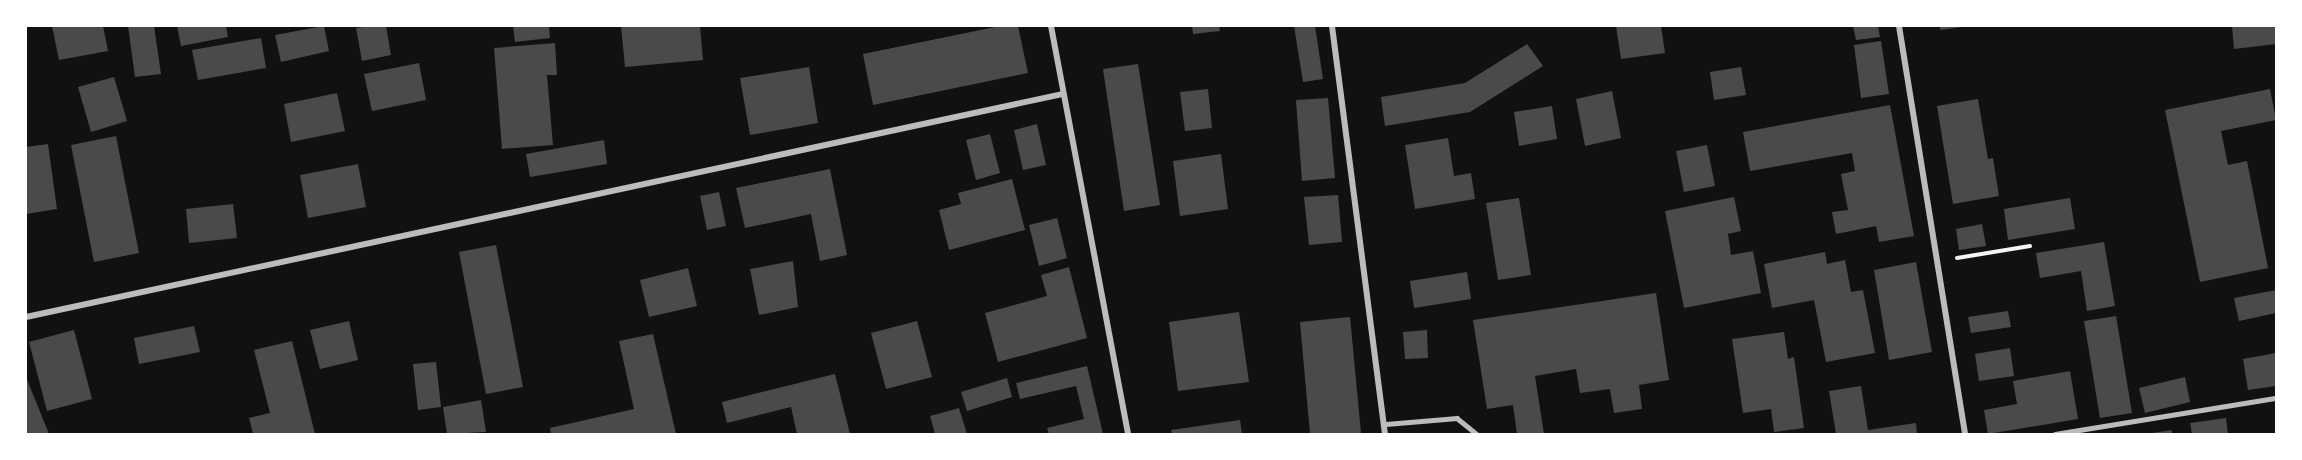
<!DOCTYPE html>
<html>
<head>
<meta charset="utf-8">
<style>
  body { margin:0 }
  #map { position:relative; width:2302px; height:460px; overflow:hidden; background:#111; font-family:"PT Sans",sans-serif }
  div>[style] { position:absolute }
  .building>* { inset:0; background:#4a4a4a }
  .path>* { height:4px; margin:-2px; padding:0 2px; transform-origin:2px; border-radius:2px; background:#f5f5f5 }
  .service>* { height:4.5px; margin:-2.25px; padding:0 2.25px; transform-origin:2.25px; border-radius:2.25px; background:#bcbcbc }
  .minor>* { height:6px; margin:-3px; padding:0 3px; transform-origin:3px; border-radius:3px; background:#bcbcbc }
  span { translate:-50% -50%; white-space:nowrap; text-align:center; line-height:1.15; -webkit-text-stroke:4.5px #fff; paint-order:stroke }
  .frame { position:absolute; inset:0; border:27px solid #fff; pointer-events:none }
</style>
</head>
<body>
<div id="map">
  <div class="building">
    <i style="clip-path:polygon(52px 26px,103px 26px,108px 51px,59px 60px)"></i>
    <i style="clip-path:polygon(128px 26px,154px 26px,161px 74px,135px 77px)"></i>
    <i style="clip-path:polygon(177px 26px,226px 26px,228px 37px,181px 46px)"></i>
    <i style="clip-path:polygon(324px 26px,329px 51px,281px 62px,275px 35px)"></i>
    <i style="clip-path:polygon(370px 26px,386px 26px,391px 55px,362px 61px,356px 28px)"></i>
    <i style="clip-path:polygon(513px 26px,549px 26px,550px 38px,515px 42px)"></i>
    <i style="clip-path:polygon(621px 26px,700px 26px,703px 60px,625px 67px)"></i>
    <i style="clip-path:polygon(1000px 26px,1018px 26px,1028px 73px,873px 105px,863px 54px)"></i>
    <i style="clip-path:polygon(1192px 26px,1219px 26px,1220px 31px,1193px 34px)"></i>
    <i style="clip-path:polygon(1294px 26px,1315px 26px,1323px 79px,1303px 82px)"></i>
    <i style="clip-path:polygon(1616px 26px,1661px 26px,1665px 53px,1621px 59px)"></i>
    <i style="clip-path:polygon(1853px 26px,1878px 26px,1880px 37px,1856px 40px)"></i>
    <i style="clip-path:polygon(1940px 26px,1962px 26px,1962px 27px,1940px 30px)"></i>
    <i style="clip-path:polygon(2232px 26px,2276px 26px,2276px 44px,2234px 49px)"></i>
    <i style="clip-path:polygon(261px 38px,266px 68px,198px 80px,192px 50px)"></i>
    <i style="clip-path:polygon(1881px 41px,1889px 94px,1861px 98px,1854px 45px)"></i>
    <i style="clip-path:polygon(555px 43px,557px 75px,547px 75px,553px 145px,502px 149px,494px 48px)"></i>
    <i style="clip-path:polygon(1527px 44px,1543px 66px,1470px 112px,1385px 126px,1381px 97px,1465px 83px)"></i>
    <i style="clip-path:polygon(419px 63px,426px 100px,372px 111px,364px 74px)"></i>
    <i style="clip-path:polygon(1138px 64px,1160px 205px,1124px 211px,1103px 69px)"></i>
    <i style="clip-path:polygon(809px 67px,818px 123px,750px 135px,740px 78px)"></i>
    <i style="clip-path:polygon(1741px 67px,1746px 95px,1714px 100px,1710px 72px)"></i>
    <i style="clip-path:polygon(114px 77px,127px 121px,91px 132px,78px 87px)"></i>
    <i style="clip-path:polygon(1208px 89px,1212px 128px,1185px 131px,1180px 92px)"></i>
    <i style="clip-path:polygon(2270px 89px,2276px 120px,2221px 131px,2228px 165px,2247px 161px,2268px 268px,2200px 282px,2165px 110px)"></i>
    <i style="clip-path:polygon(1612px 91px,1621px 138px,1585px 146px,1576px 99px)"></i>
    <i style="clip-path:polygon(337px 93px,345px 131px,291px 142px,284px 104px)"></i>
    <i style="clip-path:polygon(1328px 98px,1335px 178px,1302px 181px,1296px 100px)"></i>
    <i style="clip-path:polygon(1978px 99px,1988px 159px,1993px 158px,1999px 196px,1953px 204px,1937px 106px)"></i>
    <i style="clip-path:polygon(1890px 105px,1914px 236px,1879px 242px,1876px 226px,1836px 234px,1832px 212px,1848px 210px,1841px 174px,1855px 171px,1852px 153px,1750px 171px,1743px 132px)"></i>
    <i style="clip-path:polygon(1552px 106px,1557px 139px,1519px 146px,1514px 112px)"></i>
    <i style="clip-path:polygon(1037px 124px,1046px 165px,1023px 170px,1014px 130px)"></i>
    <i style="clip-path:polygon(990px 134px,1000px 173px,976px 180px,966px 140px)"></i>
    <i style="clip-path:polygon(116px 136px,139px 253px,94px 262px,71px 145px)"></i>
    <i style="clip-path:polygon(1448px 138px,1454px 176px,1471px 173px,1475px 199px,1415px 209px,1405px 145px)"></i>
    <i style="clip-path:polygon(604px 140px,607px 164px,530px 177px,526px 154px)"></i>
    <i style="clip-path:polygon(48px 144px,57px 209px,26px 214px,26px 147px)"></i>
    <i style="clip-path:polygon(1707px 145px,1715px 186px,1684px 192px,1676px 151px)"></i>
    <i style="clip-path:polygon(1221px 154px,1228px 209px,1180px 216px,1173px 161px)"></i>
    <i style="clip-path:polygon(358px 164px,366px 207px,308px 218px,300px 175px)"></i>
    <i style="clip-path:polygon(830px 169px,847px 255px,820px 261px,811px 214px,745px 228px,736px 188px)"></i>
    <i style="clip-path:polygon(1012px 179px,1025px 230px,949px 250px,939px 210px,961px 204px,958px 193px)"></i>
    <i style="clip-path:polygon(719px 192px,726px 226px,707px 230px,700px 196px)"></i>
    <i style="clip-path:polygon(1338px 195px,1342px 242px,1309px 245px,1304px 197px)"></i>
    <i style="clip-path:polygon(1734px 197px,1741px 231px,1728px 234px,1731px 255px,1753px 251px,1761px 293px,1684px 308px,1665px 211px)"></i>
    <i style="clip-path:polygon(1519px 198px,1531px 275px,1498px 280px,1486px 203px)"></i>
    <i style="clip-path:polygon(2070px 198px,2075px 229px,2008px 240px,2004px 209px)"></i>
    <i style="clip-path:polygon(233px 204px,237px 238px,189px 243px,186px 209px)"></i>
    <i style="clip-path:polygon(1057px 218px,1067px 258px,1039px 266px,1029px 225px)"></i>
    <i style="clip-path:polygon(1982px 224px,1986px 246px,1959px 250px,1956px 229px)"></i>
    <i style="clip-path:polygon(2104px 242px,2115px 306px,2087px 311px,2081px 271px,2040px 278px,2036px 253px)"></i>
    <i style="clip-path:polygon(496px 245px,523px 387px,486px 394px,459px 252px)"></i>
    <i style="clip-path:polygon(1825px 252px,1827px 264px,1845px 260px,1851px 292px,1863px 290px,1875px 353px,1826px 362px,1814px 300px,1772px 308px,1764px 264px)"></i>
    <i style="clip-path:polygon(793px 261px,798px 307px,759px 315px,750px 269px)"></i>
    <i style="clip-path:polygon(1916px 262px,1932px 352px,1889px 360px,1874px 270px)"></i>
    <i style="clip-path:polygon(1069px 267px,1087px 338px,998px 362px,985px 313px,1047px 296px,1041px 275px)"></i>
    <i style="clip-path:polygon(688px 268px,697px 306px,649px 317px,640px 280px)"></i>
    <i style="clip-path:polygon(1467px 272px,1471px 299px,1414px 308px,1410px 281px)"></i>
    <i style="clip-path:polygon(2276px 290px,2276px 313px,2239px 321px,2234px 298px)"></i>
    <i style="clip-path:polygon(1656px 293px,1669px 380px,1639px 385px,1642px 409px,1614px 413px,1610px 389px,1580px 393px,1576px 369px,1535px 376px,1544px 434px,1517px 434px,1513px 405px,1487px 409px,1473px 320px)"></i>
    <i style="clip-path:polygon(2008px 311px,2011px 327px,1971px 333px,1968px 317px)"></i>
    <i style="clip-path:polygon(1239px 312px,1249px 382px,1178px 391px,1169px 322px)"></i>
    <i style="clip-path:polygon(2116px 316px,2132px 413px,2100px 418px,2084px 321px)"></i>
    <i style="clip-path:polygon(1350px 317px,1361px 433px,1310px 434px,1300px 322px)"></i>
    <i style="clip-path:polygon(349px 321px,358px 360px,320px 369px,310px 330px)"></i>
    <i style="clip-path:polygon(917px 321px,932px 377px,886px 389px,871px 333px)"></i>
    <i style="clip-path:polygon(194px 326px,200px 352px,139px 364px,134px 338px)"></i>
    <i style="clip-path:polygon(74px 330px,92px 399px,47px 411px,29px 342px)"></i>
    <i style="clip-path:polygon(1427px 330px,1428px 358px,1405px 359px,1403px 332px)"></i>
    <i style="clip-path:polygon(1784px 332px,1788px 359px,1794px 357px,1804px 428px,1774px 432px,1771px 409px,1743px 413px,1732px 339px)"></i>
    <i style="clip-path:polygon(653px 334px,676px 434px,551px 434px,550px 428px,634px 409px,619px 341px)"></i>
    <i style="clip-path:polygon(292px 341px,315px 434px,253px 434px,249px 418px,270px 413px,254px 350px)"></i>
    <i style="clip-path:polygon(2010px 348px,2014px 376px,1979px 381px,1975px 354px)"></i>
    <i style="clip-path:polygon(2276px 353px,2276px 386px,2248px 390px,2243px 359px)"></i>
    <i style="clip-path:polygon(436px 362px,441px 407px,418px 410px,413px 364px)"></i>
    <i style="clip-path:polygon(1087px 366px,1103px 434px,1049px 434px,1047px 428px,1084px 419px,1076px 386px,1020px 399px,1016px 383px)"></i>
    <i style="clip-path:polygon(2070px 371px,2078px 419px,1988px 434px,1984px 410px,2017px 404px,2013px 381px)"></i>
    <i style="clip-path:polygon(835px 374px,850px 434px,797px 434px,791px 407px,727px 423px,722px 402px)"></i>
    <i style="clip-path:polygon(26px 377px,49px 434px,26px 434px)"></i>
    <i style="clip-path:polygon(2185px 377px,2190px 402px,2145px 413px,2139px 388px)"></i>
    <i style="clip-path:polygon(1007px 378px,1012px 397px,967px 411px,961px 392px)"></i>
    <i style="clip-path:polygon(1861px 386px,1868px 430px,1916px 423px,1917px 434px,1836px 434px,1829px 391px)"></i>
    <i style="clip-path:polygon(481px 400px,486px 432px,447px 434px,443px 407px)"></i>
    <i style="clip-path:polygon(959px 408px,967px 434px,935px 434px,930px 416px)"></i>
    <i style="clip-path:polygon(2226px 418px,2228px 434px,2192px 434px,2190px 423px)"></i>
    <i style="clip-path:polygon(1240px 420px,1242px 434px,1172px 434px,1171px 430px)"></i>
    <i style="clip-path:polygon(2172px 430px,2172px 434px,2152px 434px,2152px 433px)"></i>
  </div>
  <div class="path">
    <i style="left:1957px;top:258px;width:74px;rotate:-9.3deg"></i>
  </div>
  <div class="service">
    <i style="left:1386px;top:424px;width:71px;rotate:-4.8deg"></i>
    <i style="left:1457px;top:418px;width:26px;rotate:39deg"></i>
    <i style="left:2055px;top:434px;width:224px;rotate:-9.3deg"></i>
  </div>
  <div class="minor">
    <i style="left:1051px;top:26px;width:415px;rotate:79.3deg"></i>
    <i style="left:1332px;top:26px;width:411px;rotate:82.6deg"></i>
    <i style="left:1899px;top:26px;width:413px;rotate:80.8deg"></i>
    <i style="left:26px;top:317px;width:1061px;rotate:-12.14deg"></i>
  </div>
  <div class="frame"></div>
</div>
</body>
</html>
